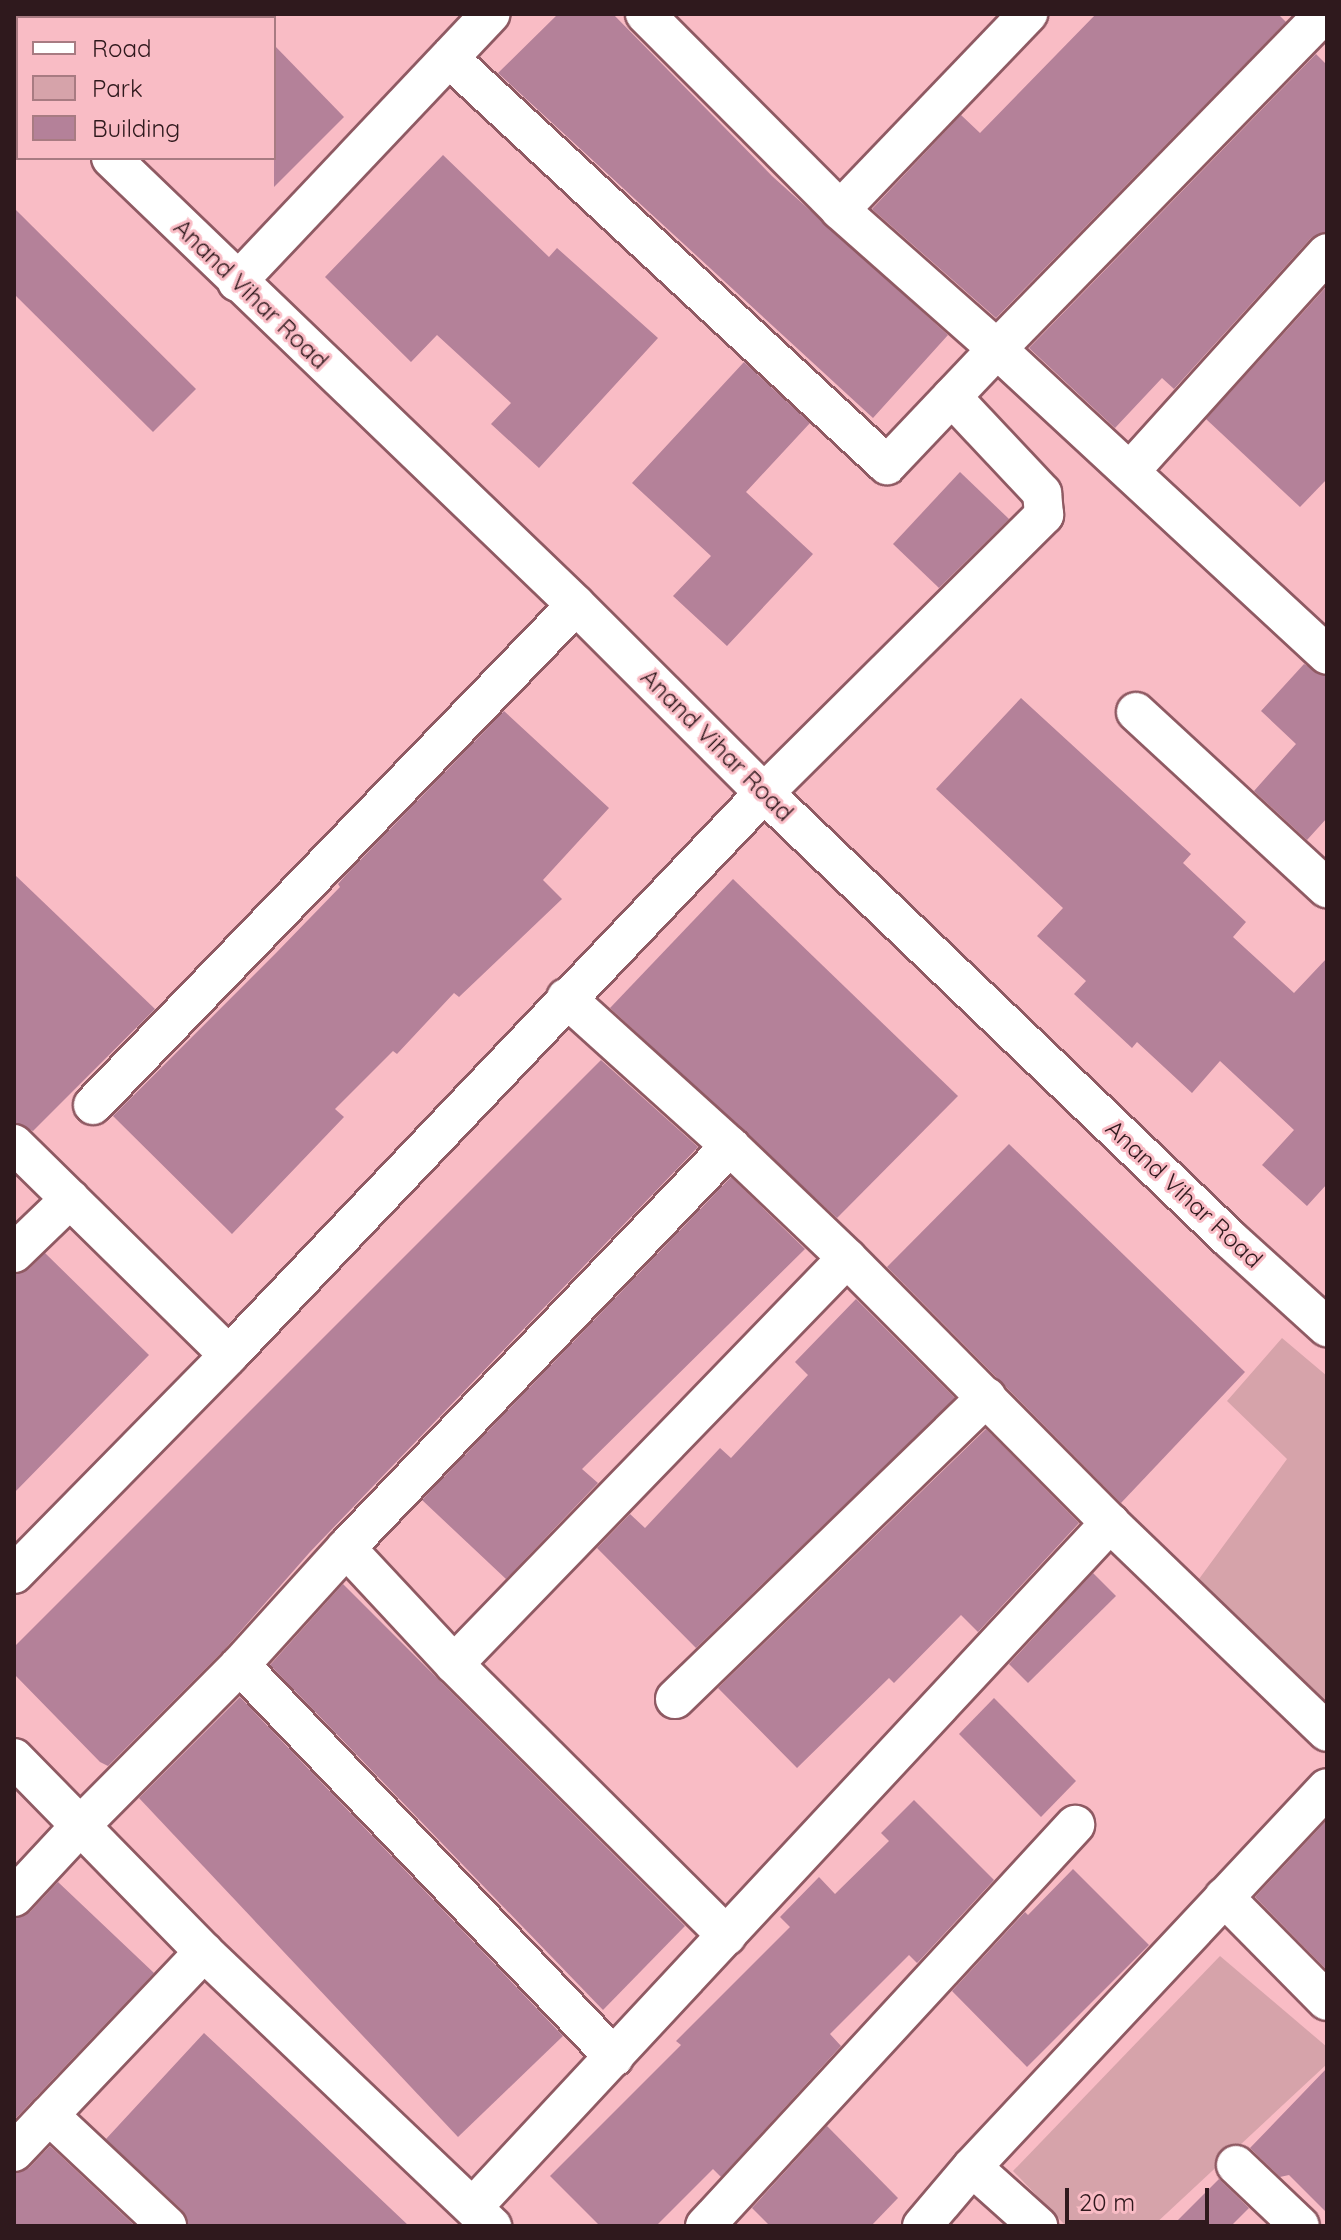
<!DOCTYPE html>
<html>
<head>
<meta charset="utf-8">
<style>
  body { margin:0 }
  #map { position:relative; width:1341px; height:2240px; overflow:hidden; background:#f9bcc5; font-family:Quicksand,sans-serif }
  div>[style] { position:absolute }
  .green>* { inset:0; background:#d6a3aa }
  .building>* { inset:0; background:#b48199 }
  .roads { filter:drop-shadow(2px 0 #8f5a63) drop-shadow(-2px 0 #8f5a63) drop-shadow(0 2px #8f5a63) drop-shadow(0 -2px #8f5a63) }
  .street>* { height:38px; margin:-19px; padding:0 19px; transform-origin:19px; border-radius:19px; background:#fff }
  span { translate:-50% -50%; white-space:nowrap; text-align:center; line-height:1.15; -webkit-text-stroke:6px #f9bcc5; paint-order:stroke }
  .street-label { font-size:24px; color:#2f191d }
  .frame { position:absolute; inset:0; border:16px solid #2f191d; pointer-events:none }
  .legend { position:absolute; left:16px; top:16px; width:260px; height:144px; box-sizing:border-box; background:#f9bcc5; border:2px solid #a87b82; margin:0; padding:10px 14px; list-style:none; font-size:24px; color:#2f191d }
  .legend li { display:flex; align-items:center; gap:16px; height:40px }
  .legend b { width:40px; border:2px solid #a87b82 }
  .scale { position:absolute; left:1065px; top:2188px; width:144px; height:36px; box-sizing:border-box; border:4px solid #2f191d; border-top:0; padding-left:10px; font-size:24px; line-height:28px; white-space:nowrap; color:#2f191d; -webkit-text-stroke:6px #f9bcc5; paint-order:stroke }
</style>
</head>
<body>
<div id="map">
  <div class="green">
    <i style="clip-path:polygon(1282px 1338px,1327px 1376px,1327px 1715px,1188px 1594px,1287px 1459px,1227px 1401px)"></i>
    <i style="clip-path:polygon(1220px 1956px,1327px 2047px,1327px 2064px,1153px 2226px,1066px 2226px,1013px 2171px)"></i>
  </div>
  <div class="building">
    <i style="clip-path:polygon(558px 14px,613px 14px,772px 176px,948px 335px,873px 418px,498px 73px)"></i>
    <i style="clip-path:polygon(1096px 14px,1278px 14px,1286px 22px,996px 318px,872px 209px,961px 115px,980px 133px)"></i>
    <i style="clip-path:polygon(274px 45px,344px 117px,274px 187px)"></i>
    <i style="clip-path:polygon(1316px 54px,1327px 65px,1327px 232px,1311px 238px,1174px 389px,1162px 378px,1115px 428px,1029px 348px)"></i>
    <i style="clip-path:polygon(443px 155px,549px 257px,557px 248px,658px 338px,539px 468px,491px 424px,511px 403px,437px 335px,411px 362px,325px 277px)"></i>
    <i style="clip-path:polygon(14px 208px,196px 389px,153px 432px,14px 294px)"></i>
    <i style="clip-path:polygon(1327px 286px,1327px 479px,1300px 507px,1206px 419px)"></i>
    <i style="clip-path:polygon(744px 362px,810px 423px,746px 492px,813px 554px,727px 646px,673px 596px,711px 556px,632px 483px)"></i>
    <i style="clip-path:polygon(960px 472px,1009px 519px,939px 588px,893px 544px)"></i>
    <i style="clip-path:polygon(1304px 664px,1327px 676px,1327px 818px,1307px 840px,1254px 791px,1296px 744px,1261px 711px)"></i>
    <i style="clip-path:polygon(1021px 698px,1191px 854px,1183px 863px,1246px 922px,1233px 937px,1294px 993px,1327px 958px,1327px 1184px,1307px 1206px,1262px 1165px,1294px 1130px,1220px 1061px,1192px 1093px,1137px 1042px,1132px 1048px,1074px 994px,1086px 981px,1037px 936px,1063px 908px,936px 789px)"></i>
    <i style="clip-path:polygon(504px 711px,609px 808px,543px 880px,562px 899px,459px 997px,454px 993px,397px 1054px,393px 1051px,335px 1109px,344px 1117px,232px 1234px,113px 1116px,276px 953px,340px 887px,338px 884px,345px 876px)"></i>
    <i style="clip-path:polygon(14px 874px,155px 1009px,33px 1131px,14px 1123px)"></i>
    <i style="clip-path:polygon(733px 879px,958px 1096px,837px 1218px,610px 1008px)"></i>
    <i style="clip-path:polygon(601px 1060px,698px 1147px,310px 1552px,224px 1650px,108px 1766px,100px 1762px,14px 1674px,14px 1647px)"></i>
    <i style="clip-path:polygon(1009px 1144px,1245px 1372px,1121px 1503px,887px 1267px)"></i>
    <i style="clip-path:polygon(731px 1177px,805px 1249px,582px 1469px,598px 1483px,506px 1579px,422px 1500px)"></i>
    <i style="clip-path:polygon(45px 1253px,149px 1355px,14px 1493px,14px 1274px,29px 1269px)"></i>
    <i style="clip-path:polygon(856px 1299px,955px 1398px,696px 1648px,597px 1548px,630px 1514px,645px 1528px,720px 1448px,731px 1458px,808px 1375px,795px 1362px)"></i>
    <i style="clip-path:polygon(986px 1429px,1079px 1523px,978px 1632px,961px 1615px,894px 1683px,889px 1678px,797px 1768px,718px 1688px)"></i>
    <i style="clip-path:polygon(1093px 1573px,1116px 1596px,1028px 1683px,1009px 1664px)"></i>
    <i style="clip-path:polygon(343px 1584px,685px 1926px,603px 2010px,270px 1665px)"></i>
    <i style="clip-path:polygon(240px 1697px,563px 2036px,458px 2137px,139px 1798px)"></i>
    <i style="clip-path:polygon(994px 1698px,1076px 1781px,1041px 1817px,959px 1734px)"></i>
    <i style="clip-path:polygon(914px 1800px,994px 1880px,921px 1959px,917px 1963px,909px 1955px,830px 2034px,841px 2046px,721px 2177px,713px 2169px,656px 2226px,600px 2226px,550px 2176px,681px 2045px,676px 2041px,790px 1927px,780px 1917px,819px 1877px,835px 1894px,889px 1841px,881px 1833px)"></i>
    <i style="clip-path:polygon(1327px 1820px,1327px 1970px,1255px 1897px)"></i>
    <i style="clip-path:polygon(1073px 1869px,1149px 1945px,1027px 2067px,952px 1991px,1025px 1912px,1028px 1915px)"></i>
    <i style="clip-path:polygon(58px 1882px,154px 1973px,14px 2120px,14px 1918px,30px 1912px)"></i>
    <i style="clip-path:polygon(204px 2033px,294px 2117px,409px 2226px,188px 2226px,182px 2210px,106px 2139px)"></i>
    <i style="clip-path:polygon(1327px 2068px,1327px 2213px,1289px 2175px,1280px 2177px,1250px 2148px)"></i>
    <i style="clip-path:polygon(827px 2126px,898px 2198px,871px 2226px,770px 2226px,752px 2208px)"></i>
    <i style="clip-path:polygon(50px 2146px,135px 2226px,14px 2226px,14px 2173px,29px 2168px)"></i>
    <i style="clip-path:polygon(1219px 2179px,1249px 2208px,1231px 2226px,1172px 2226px)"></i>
  </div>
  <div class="roads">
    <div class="street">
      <i style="left:645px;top:14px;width:276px;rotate:45.1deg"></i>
      <i style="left:840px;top:210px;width:210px;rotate:41.5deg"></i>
      <i style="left:997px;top:349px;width:468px;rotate:-45.7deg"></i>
      <i style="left:208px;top:18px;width:6px;rotate:-45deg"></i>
      <i style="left:449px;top:58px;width:598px;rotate:42.9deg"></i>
      <i style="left:887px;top:465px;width:160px;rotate:-46.5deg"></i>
      <i style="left:997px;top:349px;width:450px;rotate:42.8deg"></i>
      <i style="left:14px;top:64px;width:6px;rotate:45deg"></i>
      <i style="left:111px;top:158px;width:645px;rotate:43.87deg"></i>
      <i style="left:576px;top:605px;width:266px;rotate:45deg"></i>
      <i style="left:764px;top:793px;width:646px;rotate:43.75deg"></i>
      <i style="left:1231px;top:1240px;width:130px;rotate:42.2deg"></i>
      <i style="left:840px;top:210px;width:272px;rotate:-46.2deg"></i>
      <i style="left:237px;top:282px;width:369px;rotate:-46.6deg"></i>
      <i style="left:1131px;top:470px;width:292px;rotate:-47.9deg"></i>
      <i style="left:1136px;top:712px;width:260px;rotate:42.7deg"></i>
      <i style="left:93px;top:1105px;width:695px;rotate:-45.99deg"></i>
      <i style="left:14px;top:1144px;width:301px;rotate:44.5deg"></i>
      <i style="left:14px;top:1253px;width:78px;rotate:-44deg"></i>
      <i style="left:1110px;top:1523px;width:301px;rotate:43.9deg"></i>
      <i style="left:346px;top:1548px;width:158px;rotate:47deg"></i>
      <i style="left:454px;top:1664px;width:385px;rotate:44.9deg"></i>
      <i style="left:14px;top:1574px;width:307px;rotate:-45.5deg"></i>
      <i style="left:229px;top:1355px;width:776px;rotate:-46.41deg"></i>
      <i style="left:764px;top:793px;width:395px;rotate:-44.8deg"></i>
      <i style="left:1044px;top:515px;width:22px;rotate:-95deg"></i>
      <i style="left:1042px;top:493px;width:132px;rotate:-133.2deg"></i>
      <i style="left:454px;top:1664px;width:565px;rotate:-45.93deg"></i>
      <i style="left:240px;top:1665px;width:542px;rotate:46.35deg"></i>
      <i style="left:675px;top:1699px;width:434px;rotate:-44.1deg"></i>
      <i style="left:14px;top:1758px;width:272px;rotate:45.6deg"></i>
      <i style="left:204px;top:1952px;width:398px;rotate:43.6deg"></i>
      <i style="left:14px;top:1897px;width:98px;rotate:-47.1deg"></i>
      <i style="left:81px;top:1825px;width:226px;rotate:-45.2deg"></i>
      <i style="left:240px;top:1665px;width:158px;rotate:-47.8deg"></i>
      <i style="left:346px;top:1548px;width:556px;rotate:-46.31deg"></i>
      <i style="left:1224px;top:1897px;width:146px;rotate:45.3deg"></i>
      <i style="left:49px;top:2115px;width:162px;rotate:43.2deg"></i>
      <i style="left:14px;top:2152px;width:276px;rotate:-46.5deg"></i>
      <i style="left:1236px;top:2165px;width:88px;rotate:43.6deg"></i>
      <i style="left:972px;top:2167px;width:89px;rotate:41.8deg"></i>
      <i style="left:473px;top:2207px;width:935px;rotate:-47.04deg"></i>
      <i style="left:1110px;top:1523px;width:373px;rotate:-134.8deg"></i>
      <i style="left:847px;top:1258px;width:162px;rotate:-136.3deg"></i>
      <i style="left:730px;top:1146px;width:221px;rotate:-137.9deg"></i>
      <i style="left:705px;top:2226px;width:546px;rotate:-47.3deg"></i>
      <i style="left:922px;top:2226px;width:77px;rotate:-49.7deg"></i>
      <i style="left:972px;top:2167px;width:519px;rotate:-46.87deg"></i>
    </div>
  </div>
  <div class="street-label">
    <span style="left:251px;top:294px;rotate:44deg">Anand Vihar Road</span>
    <span style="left:717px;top:745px;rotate:45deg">Anand Vihar Road</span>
    <span style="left:1184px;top:1194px;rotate:43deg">Anand Vihar Road</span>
  </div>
  <div class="frame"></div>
  <ul class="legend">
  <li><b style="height:10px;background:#fff"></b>Road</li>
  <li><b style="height:22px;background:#d6a3aa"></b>Park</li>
  <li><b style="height:22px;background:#b48199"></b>Building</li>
  </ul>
  <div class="scale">20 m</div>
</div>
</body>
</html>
